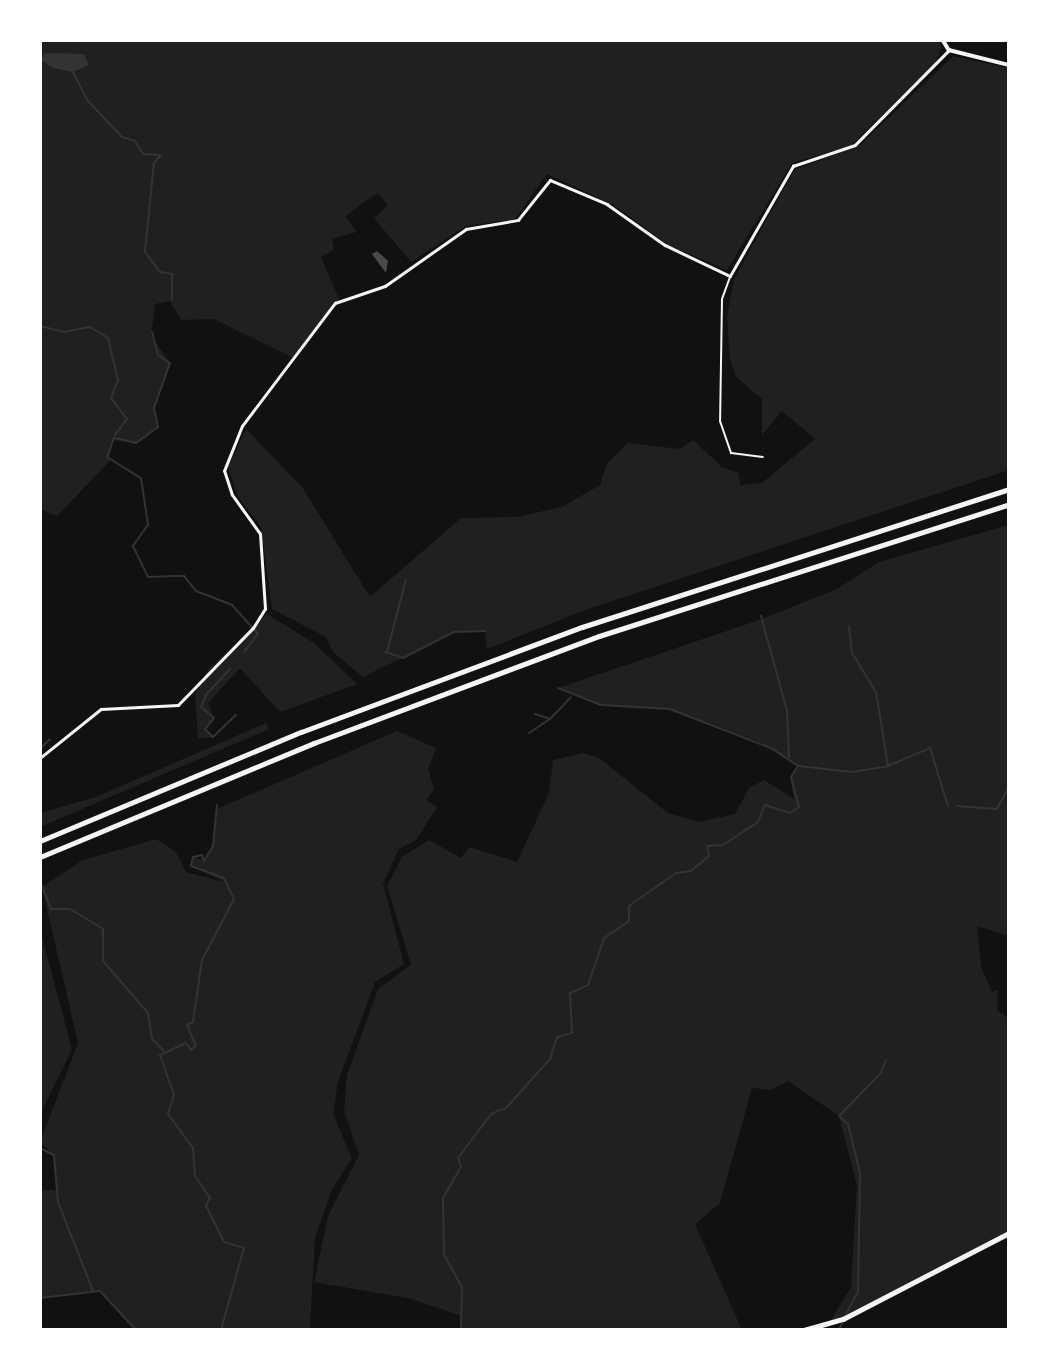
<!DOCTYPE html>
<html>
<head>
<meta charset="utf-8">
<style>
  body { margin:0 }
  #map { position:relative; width:1049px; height:1370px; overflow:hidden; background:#111; font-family:Mulish,sans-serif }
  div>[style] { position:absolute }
  .green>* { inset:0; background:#202020 }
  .water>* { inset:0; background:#333 }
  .stream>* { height:2px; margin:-1px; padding:0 1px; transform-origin:1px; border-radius:1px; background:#333 }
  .building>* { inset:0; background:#4a4a4a }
  .service>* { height:2px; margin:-1px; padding:0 1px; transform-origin:1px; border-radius:1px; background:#f5f5f5 }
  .minor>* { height:2.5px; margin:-1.25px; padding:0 1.25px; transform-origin:1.25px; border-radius:1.25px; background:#f5f5f5 }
  .tertiary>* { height:3.5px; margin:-1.75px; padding:0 1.75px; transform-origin:1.75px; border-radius:1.75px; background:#f5f5f5 }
  .secondary>* { height:4.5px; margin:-2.25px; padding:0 2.25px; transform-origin:2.25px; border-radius:2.25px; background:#f5f5f5 }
  .motorway>* { height:5px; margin:-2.5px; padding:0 2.5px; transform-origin:2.5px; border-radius:2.5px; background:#f5f5f5 }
  span { translate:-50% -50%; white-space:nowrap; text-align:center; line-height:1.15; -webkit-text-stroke:7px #fff; paint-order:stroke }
  .frame { position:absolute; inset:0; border:42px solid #fff; pointer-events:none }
</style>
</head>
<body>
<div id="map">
  <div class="green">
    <i style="clip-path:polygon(40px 40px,938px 40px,942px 47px,935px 64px,851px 146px,792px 163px,727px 270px,668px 245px,614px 205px,547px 174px,515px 219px,466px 226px,411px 262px,374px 218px,388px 206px,378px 193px,364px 202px,346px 216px,356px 232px,332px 239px,334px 250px,321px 257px,339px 299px,293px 358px,214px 319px,181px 320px,170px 301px,155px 304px,151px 336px,170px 363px,154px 408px,158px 427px,136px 443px,112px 440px,109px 462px,57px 516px,40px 509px)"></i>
    <i style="clip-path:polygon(953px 56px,1009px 68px,1009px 470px,585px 610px,487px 649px,485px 631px,454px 632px,363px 677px,333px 652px,326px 637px,272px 609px,261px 527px,238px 497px,228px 468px,246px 429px,302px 487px,370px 597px,461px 518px,516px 517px,562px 507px,600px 485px,607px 463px,628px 443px,680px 449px,693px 440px,722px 467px,739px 473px,740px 485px,762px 483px,815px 439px,782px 411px,762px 435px,762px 399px,736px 377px,730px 359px,727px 317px,734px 279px,794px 170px,860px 145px)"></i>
    <i style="clip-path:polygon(1009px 525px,1009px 936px,977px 926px,981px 966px,992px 992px,998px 990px,997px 1010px,1009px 1018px,1009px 1233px,829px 1324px,851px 1287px,857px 1186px,839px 1116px,788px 1081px,770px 1090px,752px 1088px,720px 1203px,695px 1224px,742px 1330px,461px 1330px,459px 1315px,408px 1298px,314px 1282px,328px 1216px,359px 1155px,344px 1110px,347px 1075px,378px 989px,411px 965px,387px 886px,402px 857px,429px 840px,461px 858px,469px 847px,517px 862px,549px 793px,553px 760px,583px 753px,599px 758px,668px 813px,699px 822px,735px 814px,749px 788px,764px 780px,794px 799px,790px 778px,798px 766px,756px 741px,670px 709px,601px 705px,558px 688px,762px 619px,837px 589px,879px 562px)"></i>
    <i style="clip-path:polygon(267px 614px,314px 643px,357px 684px,280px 712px,240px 668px,208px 703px,214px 718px,205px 729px,213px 737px,198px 739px,195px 694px,207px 671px)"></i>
    <i style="clip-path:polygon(266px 723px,269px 729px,40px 827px,40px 813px,96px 797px)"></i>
    <i style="clip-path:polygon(397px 731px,436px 748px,428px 769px,434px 789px,426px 800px,437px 807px,416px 840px,399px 849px,383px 883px,404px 964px,375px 982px,338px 1082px,333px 1114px,352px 1158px,332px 1189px,315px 1238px,310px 1330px,136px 1330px,100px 1291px,40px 1298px,40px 1190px,56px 1190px,53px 1155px,40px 1142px,78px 1043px,42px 887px,83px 860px,156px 839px,176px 852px,186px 872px,227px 883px,191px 866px,193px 857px,205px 860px,213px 846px,217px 809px)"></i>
    <i style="clip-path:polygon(40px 930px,72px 1049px,40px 1115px)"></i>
  </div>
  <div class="water">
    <i style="clip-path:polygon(45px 53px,84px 54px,89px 65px,73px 72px,53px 68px,41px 60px)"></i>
  </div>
  <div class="stream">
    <i style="left:73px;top:72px;width:31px;rotate:63deg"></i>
    <i style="left:87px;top:100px;width:51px;rotate:46.6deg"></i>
    <i style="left:122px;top:137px;width:14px;rotate:17deg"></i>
    <i style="left:135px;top:141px;width:15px;rotate:58deg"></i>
    <i style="left:143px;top:154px;width:18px;rotate:3deg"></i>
    <i style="left:161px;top:155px;width:11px;rotate:131deg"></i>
    <i style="left:154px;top:163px;width:89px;rotate:95.8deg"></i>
    <i style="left:145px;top:252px;width:25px;rotate:53deg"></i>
    <i style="left:160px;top:272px;width:12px;rotate:9deg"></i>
    <i style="left:172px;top:274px;width:25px;rotate:90deg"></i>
    <i style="left:40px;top:326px;width:25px;rotate:14deg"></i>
    <i style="left:64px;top:332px;width:26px;rotate:-11deg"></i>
    <i style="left:90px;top:327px;width:21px;rotate:31deg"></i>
    <i style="left:108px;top:338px;width:43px;rotate:76.6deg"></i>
    <i style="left:118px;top:380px;width:19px;rotate:111deg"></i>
    <i style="left:111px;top:398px;width:26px;rotate:53deg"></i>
    <i style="left:127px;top:419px;width:21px;rotate:127deg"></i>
    <i style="left:152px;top:332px;width:24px;rotate:75deg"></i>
    <i style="left:158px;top:355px;width:14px;rotate:34deg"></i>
    <i style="left:170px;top:363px;width:48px;rotate:109.6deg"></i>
    <i style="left:154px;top:408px;width:19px;rotate:78deg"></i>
    <i style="left:158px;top:427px;width:27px;rotate:144deg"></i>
    <i style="left:136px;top:443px;width:23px;rotate:-167deg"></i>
    <i style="left:114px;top:438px;width:20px;rotate:110deg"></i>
    <i style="left:107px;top:457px;width:40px;rotate:32deg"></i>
    <i style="left:141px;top:478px;width:48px;rotate:81.5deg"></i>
    <i style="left:148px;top:525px;width:26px;rotate:126deg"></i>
    <i style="left:133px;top:546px;width:34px;rotate:64deg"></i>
    <i style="left:148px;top:577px;width:36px;rotate:-2deg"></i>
    <i style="left:184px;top:576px;width:19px;rotate:51deg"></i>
    <i style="left:196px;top:591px;width:39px;rotate:21deg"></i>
    <i style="left:232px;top:605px;width:39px;rotate:48deg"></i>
    <i style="left:258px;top:634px;width:23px;rotate:128deg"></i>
    <i style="left:761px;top:616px;width:98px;rotate:74.7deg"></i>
    <i style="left:787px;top:711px;width:46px;rotate:87.5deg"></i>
    <i style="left:849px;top:626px;width:27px;rotate:84deg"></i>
    <i style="left:852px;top:653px;width:46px;rotate:58.4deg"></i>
    <i style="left:876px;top:692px;width:75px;rotate:80.8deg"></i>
    <i style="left:385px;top:652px;width:19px;rotate:18deg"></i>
    <i style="left:403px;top:658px;width:57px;rotate:-27deg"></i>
    <i style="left:454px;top:632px;width:31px;rotate:-2deg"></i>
    <i style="left:387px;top:652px;width:75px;rotate:-75.4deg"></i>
    <i style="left:230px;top:669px;width:35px;rotate:133deg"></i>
    <i style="left:206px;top:695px;width:13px;rotate:113deg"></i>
    <i style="left:201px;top:707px;width:17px;rotate:40deg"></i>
    <i style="left:214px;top:718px;width:14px;rotate:129deg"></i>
    <i style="left:205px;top:729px;width:11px;rotate:45deg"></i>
    <i style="left:213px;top:737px;width:32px;rotate:-44deg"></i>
    <i style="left:535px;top:714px;width:16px;rotate:18deg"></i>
    <i style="left:550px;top:719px;width:30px;rotate:-46deg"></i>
    <i style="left:529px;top:733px;width:25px;rotate:-34deg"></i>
    <i style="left:40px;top:749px;width:14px;rotate:-45deg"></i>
    <i style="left:799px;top:766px;width:53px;rotate:6.5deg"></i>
    <i style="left:852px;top:772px;width:36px;rotate:-9deg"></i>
    <i style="left:888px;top:766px;width:46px;rotate:-23.2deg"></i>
    <i style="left:930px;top:748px;width:61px;rotate:72.8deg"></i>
    <i style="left:217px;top:805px;width:41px;rotate:95.6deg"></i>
    <i style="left:213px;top:846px;width:17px;rotate:121deg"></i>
    <i style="left:204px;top:861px;width:6px;rotate:-108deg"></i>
    <i style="left:202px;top:855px;width:9px;rotate:167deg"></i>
    <i style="left:193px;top:857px;width:9px;rotate:103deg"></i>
    <i style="left:191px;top:866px;width:35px;rotate:20deg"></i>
    <i style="left:224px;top:878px;width:23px;rotate:65deg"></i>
    <i style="left:234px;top:899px;width:69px;rotate:117.7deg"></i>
    <i style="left:202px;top:960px;width:63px;rotate:98.3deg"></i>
    <i style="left:193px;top:1022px;width:7px;rotate:153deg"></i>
    <i style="left:187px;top:1025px;width:23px;rotate:67deg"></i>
    <i style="left:196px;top:1046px;width:6px;rotate:141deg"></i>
    <i style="left:191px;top:1050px;width:9px;rotate:-126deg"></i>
    <i style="left:186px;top:1043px;width:29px;rotate:155deg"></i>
    <i style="left:160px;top:1055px;width:42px;rotate:70.7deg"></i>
    <i style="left:174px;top:1095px;width:20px;rotate:108deg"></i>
    <i style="left:168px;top:1114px;width:42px;rotate:53.7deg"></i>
    <i style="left:193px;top:1148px;width:28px;rotate:86deg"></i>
    <i style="left:195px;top:1176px;width:27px;rotate:56deg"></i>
    <i style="left:210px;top:1198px;width:9px;rotate:117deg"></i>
    <i style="left:206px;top:1206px;width:40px;rotate:63.4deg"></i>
    <i style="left:224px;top:1242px;width:21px;rotate:17deg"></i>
    <i style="left:244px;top:1248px;width:85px;rotate:105.7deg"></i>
    <i style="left:957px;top:806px;width:40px;rotate:4.3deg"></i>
    <i style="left:997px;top:809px;width:26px;rotate:-62deg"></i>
    <i style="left:41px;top:884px;width:27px;rotate:68deg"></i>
    <i style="left:51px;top:909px;width:19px"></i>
    <i style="left:70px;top:909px;width:39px;rotate:31deg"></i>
    <i style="left:103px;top:929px;width:32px;rotate:90deg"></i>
    <i style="left:103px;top:961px;width:69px;rotate:49.1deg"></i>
    <i style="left:148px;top:1013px;width:26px;rotate:81deg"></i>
    <i style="left:152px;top:1039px;width:18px;rotate:45deg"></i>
    <i style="left:40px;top:1148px;width:16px;rotate:27deg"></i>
    <i style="left:54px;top:1155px;width:47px;rotate:85.1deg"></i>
    <i style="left:58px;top:1202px;width:96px;rotate:68.5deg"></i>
    <i style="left:40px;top:1298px;width:60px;rotate:-6.7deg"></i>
    <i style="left:100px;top:1291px;width:53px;rotate:47.3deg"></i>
    <i style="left:845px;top:1316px;width:27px;rotate:-62deg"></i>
    <i style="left:858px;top:1292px;width:119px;rotate:-89deg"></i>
    <i style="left:860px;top:1173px;width:50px;rotate:-103.8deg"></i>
    <i style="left:848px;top:1124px;width:12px;rotate:-138deg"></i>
    <i style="left:839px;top:1116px;width:60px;rotate:-45.7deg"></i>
    <i style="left:881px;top:1073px;width:14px;rotate:-69deg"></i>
    <i style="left:461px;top:1330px;width:43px;rotate:-88.7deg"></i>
    <i style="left:462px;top:1287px;width:38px;rotate:-119deg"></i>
    <i style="left:444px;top:1254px;width:56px;rotate:-91deg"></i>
    <i style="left:443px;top:1198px;width:36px;rotate:-60deg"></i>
    <i style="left:461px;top:1167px;width:9px;rotate:-108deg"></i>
    <i style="left:458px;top:1158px;width:55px;rotate:-53.1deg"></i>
    <i style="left:491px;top:1114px;width:16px;rotate:-22deg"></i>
    <i style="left:506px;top:1108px;width:66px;rotate:-48.1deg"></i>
    <i style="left:550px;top:1059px;width:23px;rotate:-72deg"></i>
    <i style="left:557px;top:1037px;width:16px;rotate:-15deg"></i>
    <i style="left:572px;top:1033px;width:40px;rotate:-92.9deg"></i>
    <i style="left:570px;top:993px;width:20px;rotate:-24deg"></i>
    <i style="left:588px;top:985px;width:50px;rotate:-71.2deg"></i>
    <i style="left:604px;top:938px;width:30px;rotate:-34deg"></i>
    <i style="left:629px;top:921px;width:15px;rotate:-90deg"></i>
    <i style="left:629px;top:906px;width:57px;rotate:-35.1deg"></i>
    <i style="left:676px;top:873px;width:15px;rotate:-8deg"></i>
    <i style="left:691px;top:871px;width:23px;rotate:-40deg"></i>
    <i style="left:709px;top:856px;width:10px;rotate:-101deg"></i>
    <i style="left:707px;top:846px;width:16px;rotate:-4deg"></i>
    <i style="left:723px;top:845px;width:42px;rotate:-33.3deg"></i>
    <i style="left:758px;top:822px;width:18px;rotate:-68deg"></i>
    <i style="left:765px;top:805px;width:26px;rotate:18deg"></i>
    <i style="left:790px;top:813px;width:11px;rotate:-34deg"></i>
    <i style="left:799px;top:807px;width:31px;rotate:-105deg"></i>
    <i style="left:791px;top:777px;width:13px;rotate:-58deg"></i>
    <i style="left:798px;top:766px;width:30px;rotate:-146deg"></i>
    <i style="left:773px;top:749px;width:110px;rotate:-158.8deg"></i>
    <i style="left:670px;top:709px;width:69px;rotate:-176.7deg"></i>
    <i style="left:601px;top:705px;width:46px;rotate:-158.4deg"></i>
    <i style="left:839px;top:1330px;width:10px;rotate:-66deg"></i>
  </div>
  <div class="building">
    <i style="clip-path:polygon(377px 251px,388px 261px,386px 273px,372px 254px)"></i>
  </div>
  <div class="service">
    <i style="left:730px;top:277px;width:23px;rotate:110deg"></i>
    <i style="left:722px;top:299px;width:122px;rotate:90.9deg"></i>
    <i style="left:720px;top:421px;width:34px;rotate:71deg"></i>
    <i style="left:731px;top:453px;width:32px;rotate:7deg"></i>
  </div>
  <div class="minor">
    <i style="left:40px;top:758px;width:78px;rotate:-38.8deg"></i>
    <i style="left:101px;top:709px;width:77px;rotate:-3deg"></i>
    <i style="left:178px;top:705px;width:107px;rotate:-45.8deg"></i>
    <i style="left:253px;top:628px;width:22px;rotate:-58deg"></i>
    <i style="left:265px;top:609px;width:75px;rotate:-93.8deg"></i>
    <i style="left:260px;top:534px;width:48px;rotate:-125.7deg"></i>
    <i style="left:232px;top:495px;width:25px;rotate:-108deg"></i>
    <i style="left:224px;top:471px;width:48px;rotate:-68.2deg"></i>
    <i style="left:242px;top:426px;width:154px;rotate:-52.9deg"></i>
    <i style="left:335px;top:303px;width:53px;rotate:-18.8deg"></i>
    <i style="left:385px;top:286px;width:99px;rotate:-35.1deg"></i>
    <i style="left:466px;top:229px;width:53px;rotate:-9.8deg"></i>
    <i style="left:518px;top:220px;width:51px;rotate:-51.3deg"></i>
    <i style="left:550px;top:180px;width:62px;rotate:22.8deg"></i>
    <i style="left:607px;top:204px;width:71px;rotate:35.3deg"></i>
    <i style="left:665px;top:245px;width:72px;rotate:25.5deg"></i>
    <i style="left:730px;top:276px;width:127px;rotate:-60.2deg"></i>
    <i style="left:793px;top:166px;width:65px;rotate:-18.7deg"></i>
    <i style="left:855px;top:145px;width:134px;rotate:-45.3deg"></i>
  </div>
  <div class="tertiary">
    <i style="left:943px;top:40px;width:12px;rotate:59deg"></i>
    <i style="left:949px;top:50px;width:62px;rotate:14deg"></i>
  </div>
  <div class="secondary">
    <i style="left:804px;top:1330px;width:41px;rotate:-15.8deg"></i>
    <i style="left:843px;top:1319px;width:187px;rotate:-27.4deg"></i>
  </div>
  <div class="motorway">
    <i style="left:40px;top:841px;width:283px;rotate:-22.7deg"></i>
    <i style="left:301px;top:732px;width:300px;rotate:-20.5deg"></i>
    <i style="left:582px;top:627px;width:449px;rotate:-17.9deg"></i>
    <i style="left:40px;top:857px;width:297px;rotate:-22.6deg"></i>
    <i style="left:314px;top:743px;width:304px;rotate:-20.6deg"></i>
    <i style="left:599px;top:636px;width:431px;rotate:-17.8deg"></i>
  </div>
  <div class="frame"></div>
</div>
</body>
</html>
